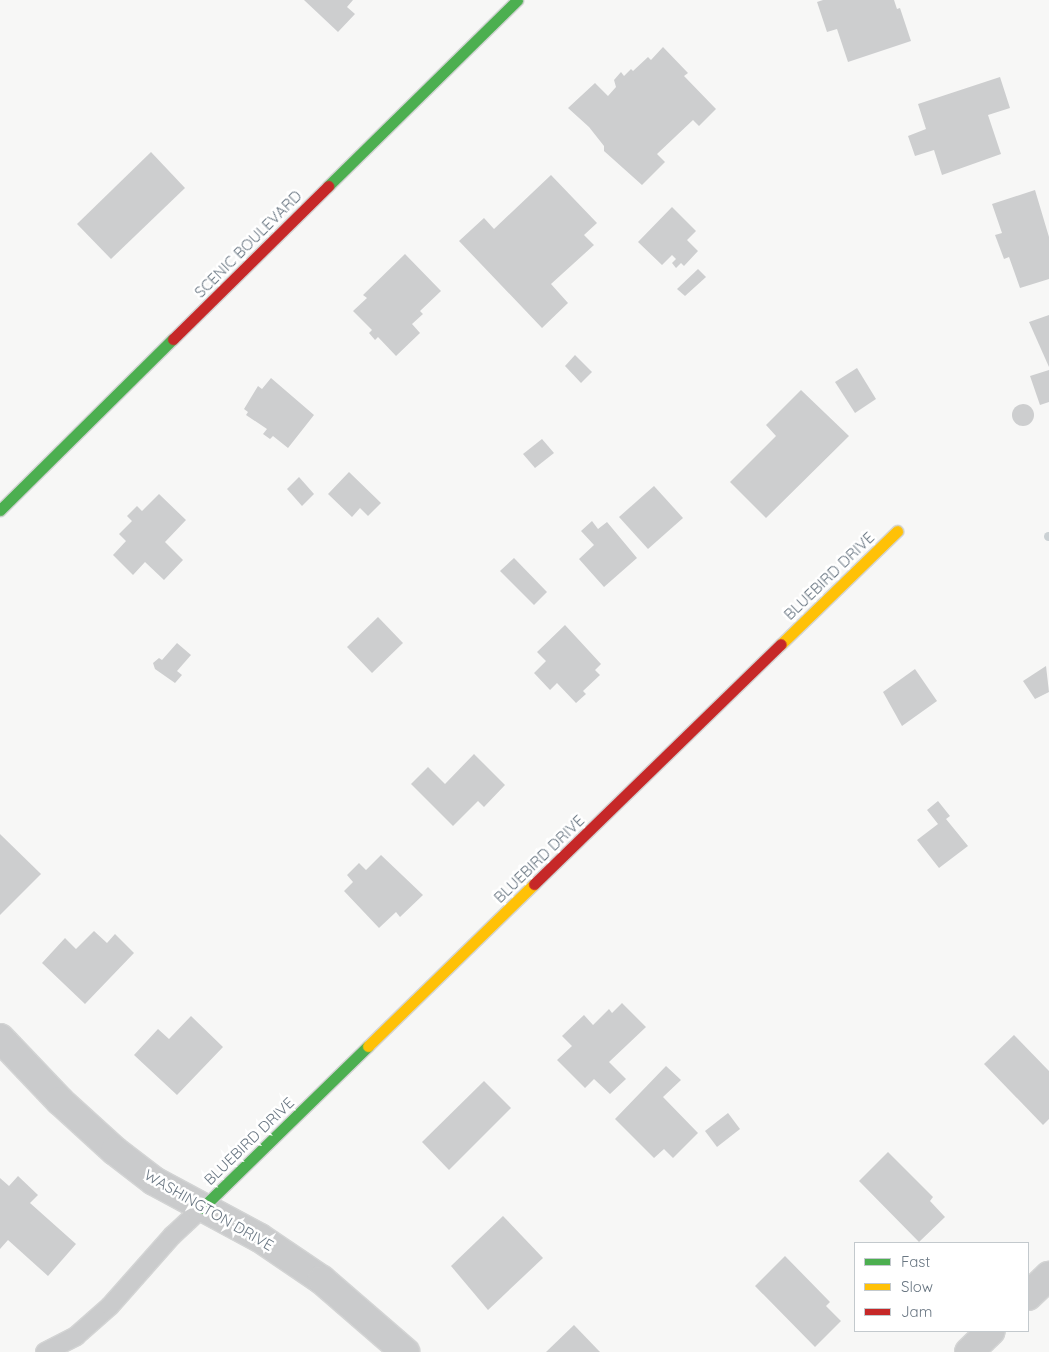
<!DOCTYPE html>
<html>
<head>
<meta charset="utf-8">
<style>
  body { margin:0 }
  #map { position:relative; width:1049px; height:1352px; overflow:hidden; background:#f7f7f6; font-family:Quicksand,sans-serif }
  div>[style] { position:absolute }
  .stream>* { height:9px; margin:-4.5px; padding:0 4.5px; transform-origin:4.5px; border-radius:4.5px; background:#cbd1d4 }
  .building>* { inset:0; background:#cdcecf }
  .round { border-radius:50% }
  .roads { filter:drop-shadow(1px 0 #d3d4d4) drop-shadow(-1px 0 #d3d4d4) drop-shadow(0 1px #d3d4d4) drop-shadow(0 -1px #d3d4d4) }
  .lane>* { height:18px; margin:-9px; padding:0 9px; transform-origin:9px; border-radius:9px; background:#cacbcc }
  .street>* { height:28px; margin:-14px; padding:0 14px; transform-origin:14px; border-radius:14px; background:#cacbcc }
  .fast>* { height:11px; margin:-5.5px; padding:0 5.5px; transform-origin:5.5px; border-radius:5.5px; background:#4caf50 }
  .slow>* { height:11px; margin:-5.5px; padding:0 5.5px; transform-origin:5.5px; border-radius:5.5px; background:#ffc107 }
  .jam>* { height:11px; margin:-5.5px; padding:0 5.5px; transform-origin:5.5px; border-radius:5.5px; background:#c62828 }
  span { translate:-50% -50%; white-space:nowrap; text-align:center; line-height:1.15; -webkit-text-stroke:5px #fff; paint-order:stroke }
  .street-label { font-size:15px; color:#6a7783 }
  .legend { position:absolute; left:854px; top:1242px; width:175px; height:90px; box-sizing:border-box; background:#fff; border:1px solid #c3c9cd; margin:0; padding:6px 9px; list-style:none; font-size:15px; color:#6a7783 }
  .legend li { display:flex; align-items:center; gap:10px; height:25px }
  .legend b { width:25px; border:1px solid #c3c9cd }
</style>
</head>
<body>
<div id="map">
  <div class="stream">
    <i style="left:1048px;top:536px;width:1px"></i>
  </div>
  <div class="building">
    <i style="clip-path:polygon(304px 0,353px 0,347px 7px,355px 14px,338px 32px)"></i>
    <i style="clip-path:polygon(823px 0,894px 0,897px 9px,900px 8px,911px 41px,848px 62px,837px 29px,827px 32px,817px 2px)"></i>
    <i style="clip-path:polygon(663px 47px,688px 73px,684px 76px,716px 109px,699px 126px,693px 120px,657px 154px,665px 162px,642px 185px,604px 151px,604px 146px,589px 127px,568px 108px,595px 83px,608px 96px,616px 87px,614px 80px,621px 72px,624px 76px,631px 69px,633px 71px,648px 57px,651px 60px)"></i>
    <i style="clip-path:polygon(1000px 77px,1010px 108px,988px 115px,1001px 154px,942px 175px,934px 150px,915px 156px,908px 136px,926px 129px,918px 104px)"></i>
    <i style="clip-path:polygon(151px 152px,185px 188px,111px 259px,77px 224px)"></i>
    <i style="clip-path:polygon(551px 175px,597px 223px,584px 235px,594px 245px,551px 284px,568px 303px,542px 328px,459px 241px,484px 218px,494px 229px)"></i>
    <i style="clip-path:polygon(1035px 190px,1049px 237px,1049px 279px,1020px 288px,1009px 257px,1004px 259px,995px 235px,1002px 233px,992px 204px)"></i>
    <i style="clip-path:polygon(672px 207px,696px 231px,687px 240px,698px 251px,684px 266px,681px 263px,676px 268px,672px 263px,676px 259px,672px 255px,662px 265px,638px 242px)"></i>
    <i style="clip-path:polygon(405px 254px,441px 291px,420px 311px,423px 314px,412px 324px,420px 333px,396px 356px,378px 337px,375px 340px,369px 333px,372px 330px,353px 311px,367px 298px,363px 295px)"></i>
    <i style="clip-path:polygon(698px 269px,706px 277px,685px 296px,677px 289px)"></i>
    <i style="clip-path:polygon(1049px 315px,1049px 367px,1029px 322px)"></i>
    <i style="clip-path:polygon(575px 355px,592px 372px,581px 383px,565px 366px)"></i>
    <i style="clip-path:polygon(857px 368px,876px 399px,855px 413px,835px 382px)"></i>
    <i style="clip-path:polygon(1049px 370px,1049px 402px,1040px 405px,1030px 376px)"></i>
    <i style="clip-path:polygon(271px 378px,314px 415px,288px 448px,273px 436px,270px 439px,263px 434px,267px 429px,246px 415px,248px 412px,244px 409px,258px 386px,262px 389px)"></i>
    <i style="clip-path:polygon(801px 390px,849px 436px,766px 518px,730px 482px,776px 436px,766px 425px)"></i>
    <i class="round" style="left:1012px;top:404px;width:22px;height:22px"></i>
    <i style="clip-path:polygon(542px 439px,554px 453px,535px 468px,523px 454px)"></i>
    <i style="clip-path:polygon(349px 472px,381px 503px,368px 516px,360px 508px,352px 517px,328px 494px)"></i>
    <i style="clip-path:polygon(299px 477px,314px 494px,302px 506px,287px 489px)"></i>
    <i style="clip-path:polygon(654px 486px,683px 518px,648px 549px,619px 517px)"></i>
    <i style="clip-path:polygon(159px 494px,186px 520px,165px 542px,183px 560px,164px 580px,145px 562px,133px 575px,113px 555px,126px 541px,119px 534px,132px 521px,127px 516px,137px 506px,142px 511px)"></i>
    <i style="clip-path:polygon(592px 521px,598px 529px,607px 522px,637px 558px,604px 587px,579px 559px,594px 545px,581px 531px)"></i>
    <i style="clip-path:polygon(514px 558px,547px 592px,534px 605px,500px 571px)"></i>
    <i style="clip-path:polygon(378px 617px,403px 643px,372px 673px,347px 647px)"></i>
    <i style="clip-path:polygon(565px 625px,601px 664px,595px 670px,600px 675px,583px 691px,586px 694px,576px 703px,557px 683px,550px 690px,534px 673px,546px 661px,537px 652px)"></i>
    <i style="clip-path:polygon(177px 643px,191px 655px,177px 671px,182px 675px,175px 683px,155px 669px,153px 663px,159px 658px,162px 660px)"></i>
    <i style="clip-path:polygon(1046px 666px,1049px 692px,1035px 699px,1023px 681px)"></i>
    <i style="clip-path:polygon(915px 669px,937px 701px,902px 726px,883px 692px)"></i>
    <i style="clip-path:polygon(474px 754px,505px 785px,484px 807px,478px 801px,453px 826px,411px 784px,428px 767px,445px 784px)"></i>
    <i style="clip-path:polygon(938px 801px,950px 816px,946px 819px,968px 846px,939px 868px,917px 840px,938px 824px,927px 810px)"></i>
    <i style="clip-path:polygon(0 834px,41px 874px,0 915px)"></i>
    <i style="clip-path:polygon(381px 855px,423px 895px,400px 917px,396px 912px,379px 928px,344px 891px,353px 882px,347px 875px,359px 863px,366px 870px)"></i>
    <i style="clip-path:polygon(94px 931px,107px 943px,115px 934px,134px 953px,85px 1004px,42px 963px,65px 938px,76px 949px)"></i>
    <i style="clip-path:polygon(622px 1003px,646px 1027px,609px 1062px,626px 1079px,610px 1094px,594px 1079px,585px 1088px,557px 1060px,572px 1046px,562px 1036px,584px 1015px,593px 1025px,609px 1009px,612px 1013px)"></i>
    <i style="clip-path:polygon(191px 1016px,223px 1047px,177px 1095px,134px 1055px,158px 1029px,169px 1039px)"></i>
    <i style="clip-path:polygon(1014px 1035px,1049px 1071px,1049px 1119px,1043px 1125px,984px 1064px)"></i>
    <i style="clip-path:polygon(666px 1066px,681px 1080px,663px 1097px,698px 1133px,673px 1158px,664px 1149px,654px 1158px,615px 1119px)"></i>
    <i style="clip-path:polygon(484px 1081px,511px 1108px,449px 1170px,422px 1142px)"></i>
    <i style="clip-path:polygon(728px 1113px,740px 1129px,717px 1147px,705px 1131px)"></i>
    <i style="clip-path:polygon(888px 1152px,933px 1197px,930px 1201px,945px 1217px,919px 1242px,859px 1181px)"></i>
    <i style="clip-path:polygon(18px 1176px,38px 1195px,30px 1203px,76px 1244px,48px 1276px,8px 1240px,0 1249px,0 1178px,9px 1186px)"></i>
    <i style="clip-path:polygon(503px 1216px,543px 1258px,488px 1310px,451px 1266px)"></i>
    <i style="clip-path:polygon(785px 1256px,830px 1302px,826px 1306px,841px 1321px,815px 1347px,755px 1286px)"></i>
    <i style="clip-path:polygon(574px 1325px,600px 1352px,546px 1352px)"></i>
  </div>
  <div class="roads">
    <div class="lane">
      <i style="left:45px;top:1352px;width:35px;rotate:-27deg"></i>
      <i style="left:76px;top:1336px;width:45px;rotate:-41.4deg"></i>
      <i style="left:110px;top:1306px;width:94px;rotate:-48.5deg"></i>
      <i style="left:172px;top:1236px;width:41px;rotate:-43deg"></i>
    </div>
    <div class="street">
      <i style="left:0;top:1038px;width:87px;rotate:46.4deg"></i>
      <i style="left:60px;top:1101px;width:74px;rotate:42.3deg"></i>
      <i style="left:115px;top:1151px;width:49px;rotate:37.6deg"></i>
      <i style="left:154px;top:1181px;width:120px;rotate:28.3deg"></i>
      <i style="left:260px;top:1238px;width:75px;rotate:34.1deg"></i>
      <i style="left:322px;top:1280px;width:110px;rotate:40.9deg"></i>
      <i style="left:1028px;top:1296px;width:29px;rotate:-44deg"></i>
      <i style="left:969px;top:1352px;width:30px;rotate:-44deg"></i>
    </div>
    <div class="fast">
      <i style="left:328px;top:186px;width:265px;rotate:-44.5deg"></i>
      <i style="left:0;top:510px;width:243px;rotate:-44.7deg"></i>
      <i style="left:202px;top:1208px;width:232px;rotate:-44.3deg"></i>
    </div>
    <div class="slow">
      <i style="left:781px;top:644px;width:162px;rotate:-44.2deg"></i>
      <i style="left:368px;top:1046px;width:232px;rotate:-44.3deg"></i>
    </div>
    <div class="jam">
      <i style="left:173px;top:339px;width:218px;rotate:-44.6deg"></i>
      <i style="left:534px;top:884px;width:344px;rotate:-44.2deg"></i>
    </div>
  </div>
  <div class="street-label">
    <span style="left:248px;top:244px;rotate:-45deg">SCENIC BOULEVARD</span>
    <span style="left:829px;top:576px;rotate:-44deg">BLUEBIRD DRIVE</span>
    <span style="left:539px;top:859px;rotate:-44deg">BLUEBIRD DRIVE</span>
    <span style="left:249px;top:1141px;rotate:-44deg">BLUEBIRD DRIVE</span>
    <span style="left:209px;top:1210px;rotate:30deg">WASHINGTON DRIVE</span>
  </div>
  <ul class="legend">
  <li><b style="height:6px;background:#4caf50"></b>Fast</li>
  <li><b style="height:6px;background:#ffc107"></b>Slow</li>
  <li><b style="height:6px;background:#c62828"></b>Jam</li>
  </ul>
</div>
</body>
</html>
